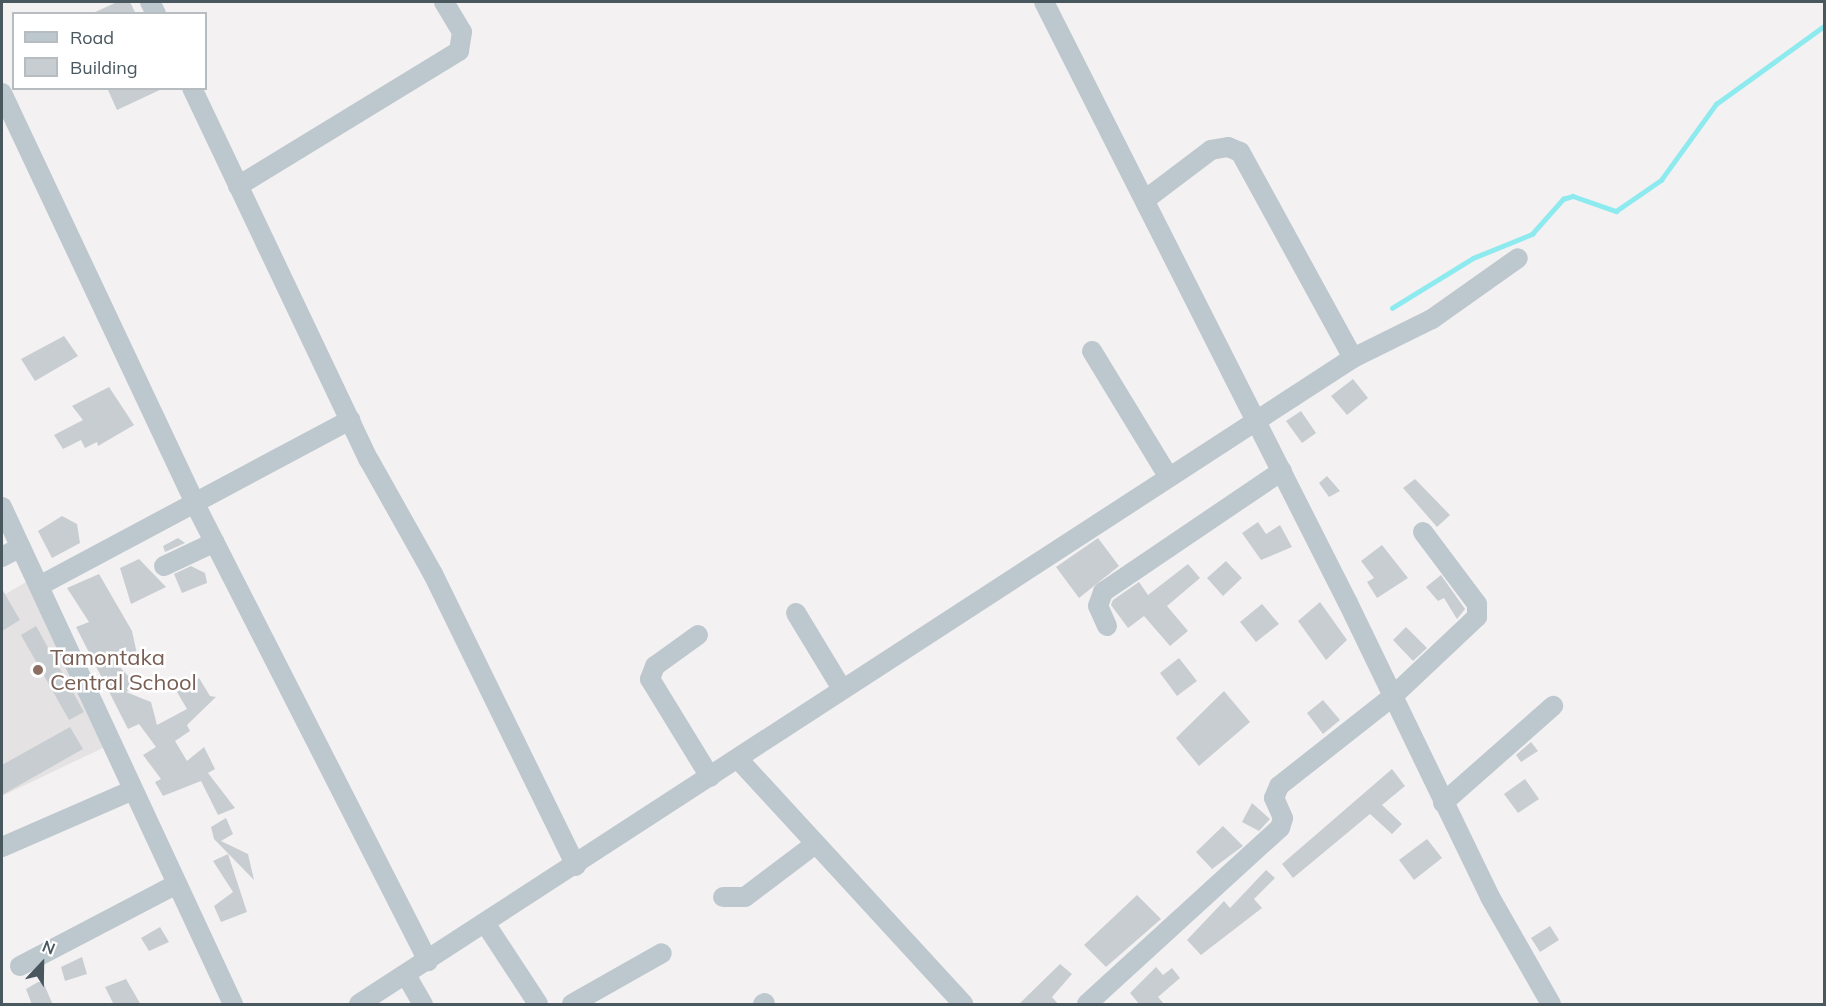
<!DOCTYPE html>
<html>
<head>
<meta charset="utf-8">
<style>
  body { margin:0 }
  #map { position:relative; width:1826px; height:1006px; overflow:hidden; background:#f4f1f2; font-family:Mulish,sans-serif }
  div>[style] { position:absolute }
  .education>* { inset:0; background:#e5e2e4 }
  .stream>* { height:4.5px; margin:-2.25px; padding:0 2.25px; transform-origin:2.25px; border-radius:2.25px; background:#8deaee }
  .building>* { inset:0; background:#c8cdd1 }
  .minor>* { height:20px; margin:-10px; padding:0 10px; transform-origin:10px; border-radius:10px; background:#bdc8ce }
  .dots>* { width:16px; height:16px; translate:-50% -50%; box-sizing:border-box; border:3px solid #fff; border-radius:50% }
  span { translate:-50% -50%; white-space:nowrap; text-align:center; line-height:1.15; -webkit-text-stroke:5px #fff; paint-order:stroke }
  .education-label { font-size:22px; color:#785e54 }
  .left { translate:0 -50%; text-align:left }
  .frame { position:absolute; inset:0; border:3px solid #49585f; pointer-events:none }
  .legend { position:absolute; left:12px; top:12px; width:195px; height:78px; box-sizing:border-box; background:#fff; border:2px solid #b6bcbf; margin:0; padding:8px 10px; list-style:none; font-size:18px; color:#49585f }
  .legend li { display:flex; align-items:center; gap:12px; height:30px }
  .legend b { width:30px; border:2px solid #b6bcbf }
  .north { position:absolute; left:12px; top:934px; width:60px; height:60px; -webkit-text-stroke:4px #fff; paint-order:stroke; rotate:22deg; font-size:16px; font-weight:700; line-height:24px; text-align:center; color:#49585f }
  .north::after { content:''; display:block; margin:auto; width:21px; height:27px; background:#49585f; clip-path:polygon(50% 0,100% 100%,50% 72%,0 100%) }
</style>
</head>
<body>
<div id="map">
  <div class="education">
    <i style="clip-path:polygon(33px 578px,109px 745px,2px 796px,2px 596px)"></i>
  </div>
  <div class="stream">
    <i style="left:1392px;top:308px;width:95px;rotate:-31.7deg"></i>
    <i style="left:1473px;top:258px;width:64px;rotate:-22.1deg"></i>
    <i style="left:1532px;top:234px;width:47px;rotate:-48.5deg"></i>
    <i style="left:1563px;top:199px;width:10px;rotate:-17deg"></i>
    <i style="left:1573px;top:196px;width:46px;rotate:19.2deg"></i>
    <i style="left:1616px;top:211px;width:55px;rotate:-34.6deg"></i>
    <i style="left:1661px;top:180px;width:94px;rotate:-54.1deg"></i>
    <i style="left:1716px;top:104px;width:133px;rotate:-35.8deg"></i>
  </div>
  <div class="building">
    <i style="clip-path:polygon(117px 2px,130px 2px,136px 14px,91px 14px)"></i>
    <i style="clip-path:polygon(107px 88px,164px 88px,117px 110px)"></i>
    <i style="clip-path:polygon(64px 336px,78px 356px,35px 381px,21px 359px)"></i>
    <i style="clip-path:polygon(1353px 379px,1368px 398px,1347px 415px,1331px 396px)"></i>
    <i style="clip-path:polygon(109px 387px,134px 425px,98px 446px,97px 442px,85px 448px,81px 440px,63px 449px,54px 435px,83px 420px,72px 406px)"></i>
    <i style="clip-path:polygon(1301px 411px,1316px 433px,1302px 443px,1286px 421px)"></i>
    <i style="clip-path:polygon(1327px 476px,1340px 491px,1329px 497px,1319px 483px)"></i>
    <i style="clip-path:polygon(1415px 479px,1450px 515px,1437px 527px,1403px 488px)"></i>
    <i style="clip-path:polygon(62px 516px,77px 524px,80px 543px,52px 558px,38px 531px)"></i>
    <i style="clip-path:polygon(1258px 522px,1266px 534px,1280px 525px,1292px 547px,1261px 560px,1242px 533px)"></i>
    <i style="clip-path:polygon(178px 538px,185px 543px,165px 552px,163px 546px)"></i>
    <i style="clip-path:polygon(1098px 538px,1119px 566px,1079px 598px,1056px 567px)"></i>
    <i style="clip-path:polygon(1382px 545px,1408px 578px,1377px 598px,1367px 582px,1374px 578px,1361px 561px)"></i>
    <i style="clip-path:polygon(139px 559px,166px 587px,131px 604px,120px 568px)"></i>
    <i style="clip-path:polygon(1226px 561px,1242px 578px,1223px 596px,1207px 578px)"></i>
    <i style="clip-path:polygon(1188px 564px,1200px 578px,1167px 606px,1188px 631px,1170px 646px,1144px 616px,1128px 628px,1111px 605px,1113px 600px,1139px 582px,1148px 595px)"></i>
    <i style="clip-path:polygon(191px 566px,205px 573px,207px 583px,182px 593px,174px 574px)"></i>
    <i style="clip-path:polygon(99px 574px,132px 631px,137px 654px,112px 658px,137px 686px,126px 692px,151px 702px,157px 725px,187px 709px,177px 692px,199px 678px,210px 696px,216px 697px,187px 725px,190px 731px,175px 741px,187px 761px,204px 747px,215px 769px,208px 773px,235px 808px,218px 815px,201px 781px,163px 796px,155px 782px,161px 779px,143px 755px,156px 747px,139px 724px,128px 729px,76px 627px,89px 622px,67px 588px)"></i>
    <i style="clip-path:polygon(1441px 575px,1465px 609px,1457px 619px,1444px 598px,1438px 601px,1426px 587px)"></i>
    <i style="clip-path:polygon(2px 589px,20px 620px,2px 631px)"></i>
    <i style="clip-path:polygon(1320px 602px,1347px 640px,1326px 660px,1298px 621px)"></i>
    <i style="clip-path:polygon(1262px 604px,1279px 624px,1256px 642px,1240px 622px)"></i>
    <i style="clip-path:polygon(36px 626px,84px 712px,69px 720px,21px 635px)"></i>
    <i style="clip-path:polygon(1406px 627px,1427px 648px,1413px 661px,1393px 640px)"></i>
    <i style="clip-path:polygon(1179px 658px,1197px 681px,1177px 696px,1160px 673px)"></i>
    <i style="clip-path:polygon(1224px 691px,1250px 722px,1199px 766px,1176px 738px)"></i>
    <i style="clip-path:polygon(1323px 700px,1340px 720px,1323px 734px,1307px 713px)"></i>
    <i style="clip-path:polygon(70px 727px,83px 749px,2px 795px,2px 765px)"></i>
    <i style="clip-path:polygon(1531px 742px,1538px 751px,1521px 762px,1516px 755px)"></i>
    <i style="clip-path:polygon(1392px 769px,1405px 786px,1382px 805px,1402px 824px,1392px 834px,1370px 814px,1293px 878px,1282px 864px)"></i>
    <i style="clip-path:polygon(1525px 779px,1539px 799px,1518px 813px,1504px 794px)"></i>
    <i style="clip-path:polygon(1252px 803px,1270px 819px,1259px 831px,1242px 822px)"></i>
    <i style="clip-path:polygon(226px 818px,233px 834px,221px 841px,248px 854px,254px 880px,214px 839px,211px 827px)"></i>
    <i style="clip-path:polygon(1223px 826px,1243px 846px,1212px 869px,1196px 852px)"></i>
    <i style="clip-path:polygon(1427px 839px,1442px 858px,1414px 880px,1399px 860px)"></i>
    <i style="clip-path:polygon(228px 854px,247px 912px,221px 922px,214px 906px,233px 892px,213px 861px)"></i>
    <i style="clip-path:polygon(1266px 870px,1275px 878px,1254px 899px,1262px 908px,1201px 955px,1187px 940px,1224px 901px,1230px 908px)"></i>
    <i style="clip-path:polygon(1137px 895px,1161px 919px,1106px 967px,1084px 945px)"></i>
    <i style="clip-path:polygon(1550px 926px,1559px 940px,1540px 952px,1531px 938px)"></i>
    <i style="clip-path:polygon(160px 927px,169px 942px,149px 951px,141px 938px)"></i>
    <i style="clip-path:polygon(82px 957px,87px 974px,65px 981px,61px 967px)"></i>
    <i style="clip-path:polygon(1060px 964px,1072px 974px,1052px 997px,1059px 1005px,1018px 1005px)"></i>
    <i style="clip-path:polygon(1156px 967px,1163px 975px,1172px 968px,1180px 978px,1158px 997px,1165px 1005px,1140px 1005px,1130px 993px)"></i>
    <i style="clip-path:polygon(126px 979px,141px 1005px,114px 1005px,105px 987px)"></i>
    <i style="clip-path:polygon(38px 982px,43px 982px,53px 1005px,32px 1005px,26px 989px)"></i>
  </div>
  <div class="minor">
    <i style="left:150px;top:2px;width:13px;rotate:63deg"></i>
    <i style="left:1044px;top:2px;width:674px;rotate:63.17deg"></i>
    <i style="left:1348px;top:603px;width:326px;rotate:64.2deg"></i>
    <i style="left:1490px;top:897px;width:123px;rotate:60.3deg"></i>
    <i style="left:192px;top:88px;width:412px;rotate:64.6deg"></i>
    <i style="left:369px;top:460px;width:131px;rotate:60.7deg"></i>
    <i style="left:433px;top:574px;width:325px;rotate:63.9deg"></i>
    <i style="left:2px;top:93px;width:456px;rotate:64.8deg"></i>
    <i style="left:196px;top:506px;width:511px;rotate:62.98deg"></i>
    <i style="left:238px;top:186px;width:259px;rotate:-31.4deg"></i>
    <i style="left:459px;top:51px;width:19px;rotate:-81deg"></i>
    <i style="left:462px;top:32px;width:35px;rotate:-121deg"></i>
    <i style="left:1092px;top:351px;width:146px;rotate:58.7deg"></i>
    <i style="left:1353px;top:358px;width:88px;rotate:-26.3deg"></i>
    <i style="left:1432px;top:319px;width:105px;rotate:-35.3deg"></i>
    <i style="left:2px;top:507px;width:548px;rotate:65.07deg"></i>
    <i style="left:2px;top:557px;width:21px;rotate:-28deg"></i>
    <i style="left:164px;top:566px;width:56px;rotate:-25.2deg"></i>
    <i style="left:39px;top:586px;width:353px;rotate:-28.1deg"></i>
    <i style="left:796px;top:613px;width:89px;rotate:58.8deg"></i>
    <i style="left:1107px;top:626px;width:22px;rotate:-114deg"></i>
    <i style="left:1098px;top:606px;width:15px;rotate:-70deg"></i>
    <i style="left:1103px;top:592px;width:216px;rotate:-34.1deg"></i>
    <i style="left:698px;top:635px;width:53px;rotate:144.2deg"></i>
    <i style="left:655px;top:666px;width:14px;rotate:111deg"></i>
    <i style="left:650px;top:679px;width:115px;rotate:58.5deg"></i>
    <i style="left:738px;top:759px;width:333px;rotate:47.4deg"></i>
    <i style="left:1443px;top:803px;width:147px;rotate:-41.4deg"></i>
    <i style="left:2px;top:847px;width:141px;rotate:-23.5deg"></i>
    <i style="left:723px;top:897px;width:22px"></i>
    <i style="left:745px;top:897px;width:88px;rotate:-37.1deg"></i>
    <i style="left:487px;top:926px;width:93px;rotate:56.8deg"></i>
    <i style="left:20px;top:966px;width:175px;rotate:-27.6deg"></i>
    <i style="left:406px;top:975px;width:34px;rotate:60deg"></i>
    <i style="left:359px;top:1004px;width:1185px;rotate:-33.02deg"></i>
    <i style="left:1353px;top:358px;width:235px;rotate:-118.7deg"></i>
    <i style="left:1240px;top:152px;width:13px;rotate:-157deg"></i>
    <i style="left:1228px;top:147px;width:17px;rotate:170deg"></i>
    <i style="left:1211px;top:150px;width:83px;rotate:142.9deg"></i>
    <i style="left:572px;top:1004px;width:103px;rotate:-29.5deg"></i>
    <i style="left:763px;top:1004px;width:2px;rotate:-27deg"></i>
    <i style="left:1087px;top:1004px;width:261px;rotate:-42.4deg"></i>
    <i style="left:1280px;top:828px;width:10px;rotate:-73deg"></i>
    <i style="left:1283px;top:818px;width:22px;rotate:-114deg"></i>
    <i style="left:1274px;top:798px;width:13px;rotate:-67deg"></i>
    <i style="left:1279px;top:786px;width:144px;rotate:-38.2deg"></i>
    <i style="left:1392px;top:697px;width:117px;rotate:-43.3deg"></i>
    <i style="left:1477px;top:617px;width:13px;rotate:-90deg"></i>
    <i style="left:1477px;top:604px;width:90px;rotate:-126.9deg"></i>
  </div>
  <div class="dots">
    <i style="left:38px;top:670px;background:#8d6e63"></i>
  </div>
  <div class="education-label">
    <span class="left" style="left:50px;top:670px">Tamontaka<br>Central School</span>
  </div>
  <div class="frame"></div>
  <ul class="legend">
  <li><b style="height:8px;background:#bdc8ce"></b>Road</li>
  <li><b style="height:16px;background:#c8cdd1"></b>Building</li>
  </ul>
  <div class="north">N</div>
</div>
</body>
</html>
